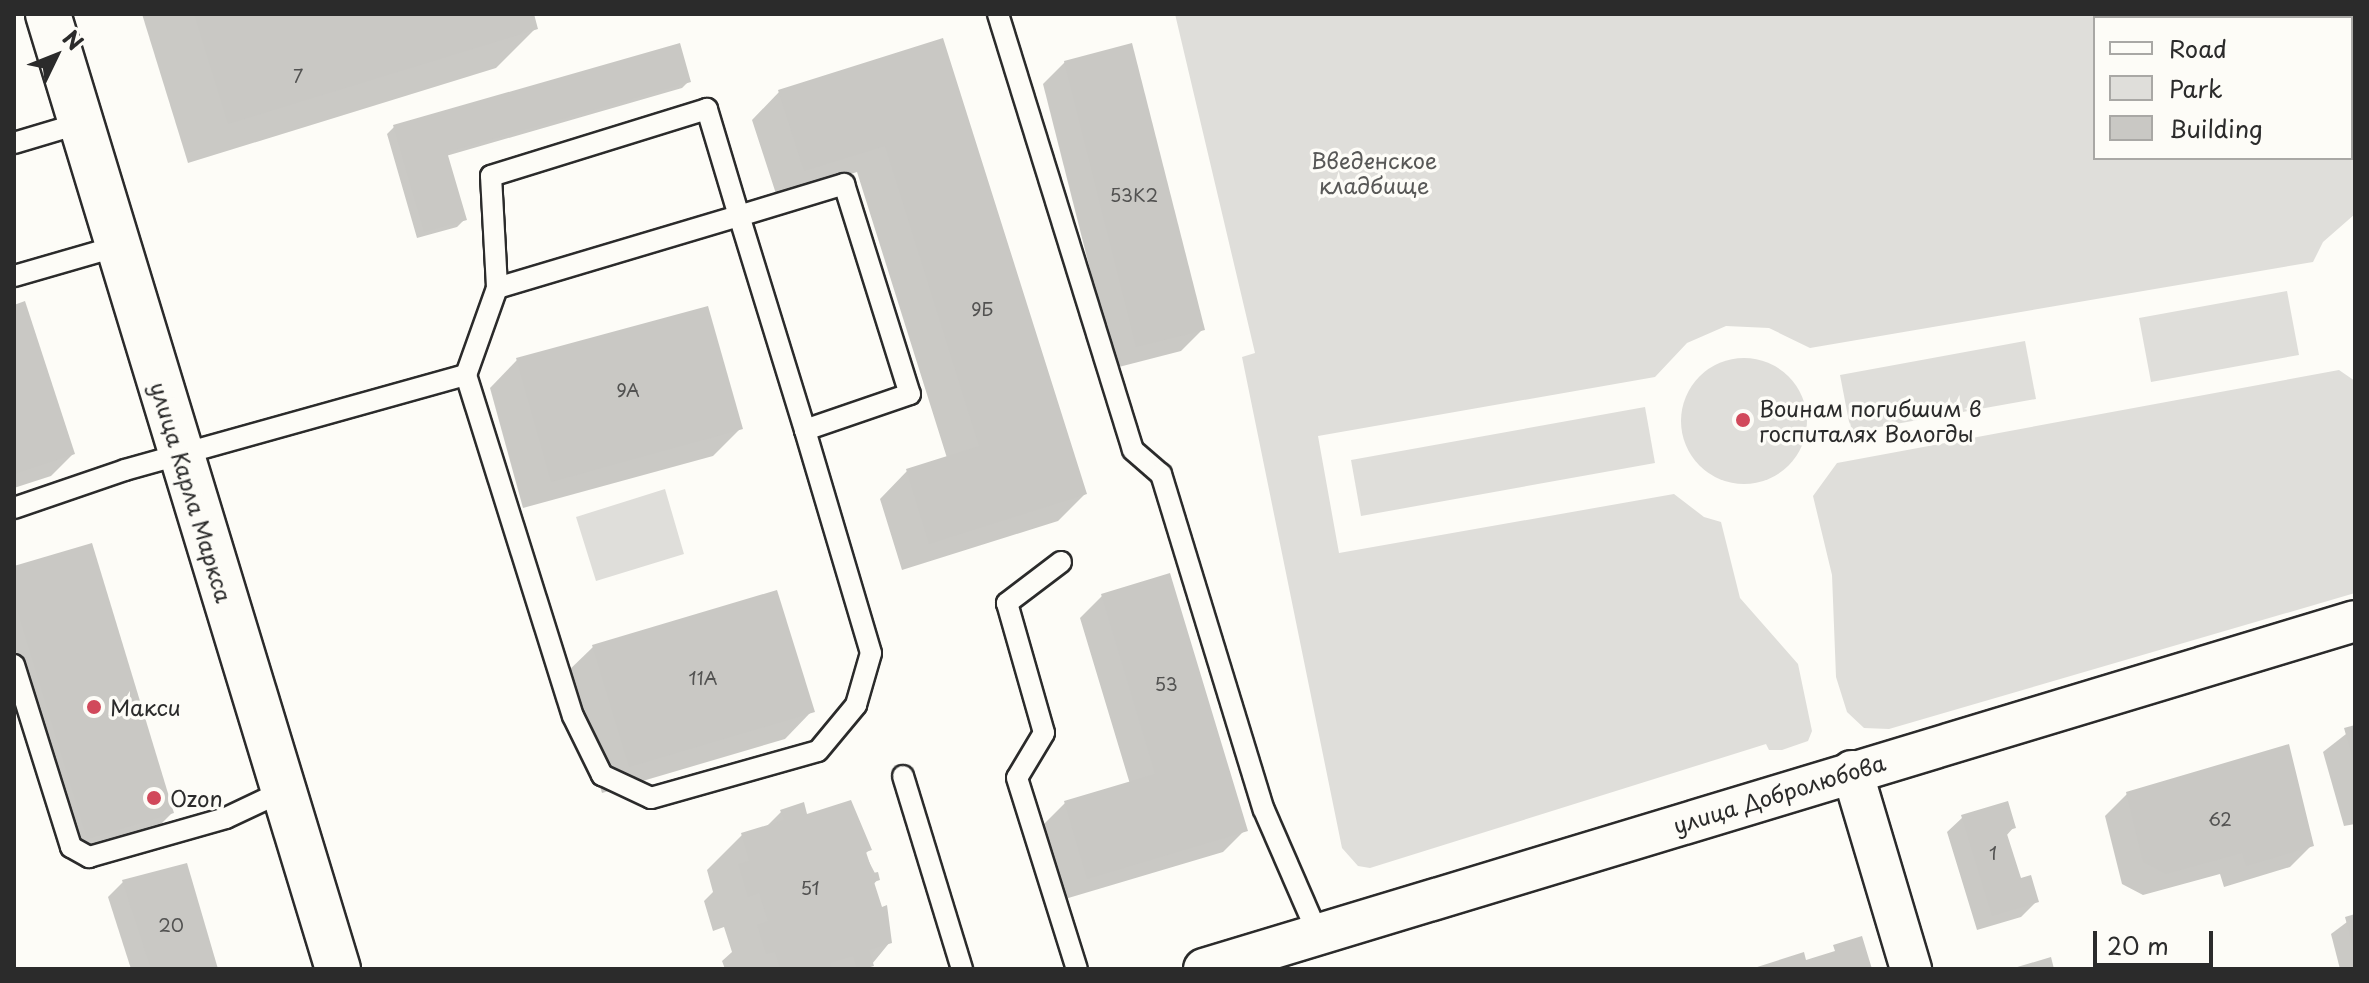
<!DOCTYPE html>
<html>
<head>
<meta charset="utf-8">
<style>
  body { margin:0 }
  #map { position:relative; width:2369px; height:983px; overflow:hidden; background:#fdfcf7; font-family:"Playpen Sans",sans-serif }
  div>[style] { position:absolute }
  .green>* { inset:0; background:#dfdeda }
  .round { border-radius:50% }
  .shadow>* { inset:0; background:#0003 }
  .building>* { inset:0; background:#c9c8c4 }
  .roads { filter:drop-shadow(2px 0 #2b2b2b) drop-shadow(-2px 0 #2b2b2b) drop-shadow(0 2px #2b2b2b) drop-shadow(0 -2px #2b2b2b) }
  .lane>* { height:20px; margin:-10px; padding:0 10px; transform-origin:10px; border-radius:10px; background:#fdfcf7 }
  .street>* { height:40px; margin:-20px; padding:0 20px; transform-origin:20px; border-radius:20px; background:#fdfcf7 }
  .secondary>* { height:44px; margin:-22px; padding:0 22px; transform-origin:22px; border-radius:22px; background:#fdfcf7 }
  .dots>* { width:22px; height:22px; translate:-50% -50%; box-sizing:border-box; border:4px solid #fdfcf7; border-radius:50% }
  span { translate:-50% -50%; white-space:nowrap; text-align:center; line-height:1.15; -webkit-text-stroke:7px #fdfcf7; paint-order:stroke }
  .number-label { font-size:18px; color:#525251 }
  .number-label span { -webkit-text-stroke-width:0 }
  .park-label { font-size:22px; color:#585857 }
  .poi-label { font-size:22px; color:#2b2b2b }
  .left { translate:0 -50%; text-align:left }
  .street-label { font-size:22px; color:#2b2b2b }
  .frame { position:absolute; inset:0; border:16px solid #2b2b2b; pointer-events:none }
  .legend { position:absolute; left:2093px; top:16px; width:260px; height:144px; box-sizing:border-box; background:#fdfcf7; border:2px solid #a9a8a5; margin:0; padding:10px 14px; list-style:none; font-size:24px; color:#2b2b2b }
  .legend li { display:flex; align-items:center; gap:16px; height:40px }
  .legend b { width:40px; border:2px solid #a9a8a5 }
  .north { position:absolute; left:16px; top:16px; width:80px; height:80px; -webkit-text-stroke:6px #fdfcf7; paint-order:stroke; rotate:47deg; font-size:22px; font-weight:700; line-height:32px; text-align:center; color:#2b2b2b }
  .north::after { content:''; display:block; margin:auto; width:28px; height:36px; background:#2b2b2b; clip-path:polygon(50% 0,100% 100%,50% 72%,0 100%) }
  .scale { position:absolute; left:2093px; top:931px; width:120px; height:36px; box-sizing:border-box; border:4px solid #2b2b2b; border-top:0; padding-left:10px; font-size:24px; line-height:28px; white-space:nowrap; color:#2b2b2b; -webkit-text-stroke:6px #fdfcf7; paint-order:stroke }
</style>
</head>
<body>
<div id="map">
  <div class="green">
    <i style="clip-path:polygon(evenodd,1175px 14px,2355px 14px,2355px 214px,2323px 242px,2313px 262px,1810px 348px,1769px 328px,1726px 326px,1687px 343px,1655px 377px,1318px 436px,1339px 553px,1674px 494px,1704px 517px,1721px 522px,1740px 598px,1798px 664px,1812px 731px,1808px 741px,1782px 750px,1769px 750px,1766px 744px,1370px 868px,1358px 866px,1342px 848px,1242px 357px,1255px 353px,1175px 14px,2351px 18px,2351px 158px,2095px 158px,2095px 18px,2351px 18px)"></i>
    <i style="clip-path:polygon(2287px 291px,2299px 355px,2151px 382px,2139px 318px)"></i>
    <i style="clip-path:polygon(2025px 341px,2036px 399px,1851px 432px,1840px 375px)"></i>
    <i class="round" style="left:1681px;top:358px;width:126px;height:126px"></i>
    <i style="clip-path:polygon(2339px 370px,2355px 381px,2355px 593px,1889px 729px,1864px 728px,1847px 712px,1836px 677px,1832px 575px,1813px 496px,1837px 463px)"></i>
    <i style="clip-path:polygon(1645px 407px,1655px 463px,1361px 516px,1351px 460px)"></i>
    <i style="clip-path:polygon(665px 489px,684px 554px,596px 581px,576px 517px)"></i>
  </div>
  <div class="shadow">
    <i style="clip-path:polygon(142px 14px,531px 14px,536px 28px,496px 68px,188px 163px)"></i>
    <i style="clip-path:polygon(942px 41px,1085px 494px,1058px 521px,902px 570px,880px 499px,907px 471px,947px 458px,857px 172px,777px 197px,752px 120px,779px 92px)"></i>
    <i style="clip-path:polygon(1065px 62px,1203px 329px,1181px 351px,1115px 368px,1043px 84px)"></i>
    <i style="clip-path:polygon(689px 81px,682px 88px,446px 156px,464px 220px,457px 227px,417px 238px,387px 134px,394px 127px)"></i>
    <i style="clip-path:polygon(14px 307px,73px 454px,51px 476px,14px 488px)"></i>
    <i style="clip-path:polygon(517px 360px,740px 429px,713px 456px,523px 508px,490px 388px)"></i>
    <i style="clip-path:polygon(14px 568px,172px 813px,157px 828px,72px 853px,14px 663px)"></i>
    <i style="clip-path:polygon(1102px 596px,1245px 830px,1223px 852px,1065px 899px,1043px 825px,1065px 803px,1130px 784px,1080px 618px)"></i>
    <i style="clip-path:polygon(593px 647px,812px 711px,785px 739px,602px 793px,565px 674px)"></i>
    <i style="clip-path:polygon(2355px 727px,2355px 824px,2344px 826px,2323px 752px)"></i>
    <i style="clip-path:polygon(2127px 794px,2312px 845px,2290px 867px,2224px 887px,2220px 874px,2143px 895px,2122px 884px,2105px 816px)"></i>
    <i style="clip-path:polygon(781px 812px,806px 816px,869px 850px,865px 854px,878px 879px,873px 885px,890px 942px,868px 969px,725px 969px,722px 961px,732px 952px,724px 927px,713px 931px,704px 901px,713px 892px,707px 870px,742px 835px,765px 828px)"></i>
    <i style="clip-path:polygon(1963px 817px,2014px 827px,2006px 836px,2020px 881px,2037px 901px,2021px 917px,1977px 930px,1947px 832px)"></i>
    <i style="clip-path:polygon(123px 882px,216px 969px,131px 969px,108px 897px)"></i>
    <i style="clip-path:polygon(2355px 916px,2355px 969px,2340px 969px,2331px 934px)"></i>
  </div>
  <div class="building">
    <i style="clip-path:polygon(194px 14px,534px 14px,538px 29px,228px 124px)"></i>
    <i style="clip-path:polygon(943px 38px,1087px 494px,929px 544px,906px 469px,979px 446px,885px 146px,804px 171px,778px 90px)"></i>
    <i style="clip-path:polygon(680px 43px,691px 82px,447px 152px,467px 220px,424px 232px,393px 125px)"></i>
    <i style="clip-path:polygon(1132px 43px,1205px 330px,1136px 347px,1064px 61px)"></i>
    <i style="clip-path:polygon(25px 301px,75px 454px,14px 474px,14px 305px)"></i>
    <i style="clip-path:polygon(708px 306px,743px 429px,551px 482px,516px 358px)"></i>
    <i style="clip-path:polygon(92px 543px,174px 813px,87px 839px,14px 600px,14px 566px)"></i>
    <i style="clip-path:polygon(1170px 573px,1248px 831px,1087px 879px,1064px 801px,1155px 774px,1101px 594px)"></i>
    <i style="clip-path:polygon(777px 590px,815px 712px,629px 767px,592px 645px)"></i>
    <i style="clip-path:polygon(2355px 725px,2355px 763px,2354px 763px,2344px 728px)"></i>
    <i style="clip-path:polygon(2289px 744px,2314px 846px,2246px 866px,2242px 853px,2166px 874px,2143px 862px,2126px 792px)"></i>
    <i style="clip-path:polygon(851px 800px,872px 850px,866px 852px,873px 873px,878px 872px,880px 880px,874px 882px,882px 907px,887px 905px,892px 943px,869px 950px,874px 966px,863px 969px,857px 969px,853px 956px,830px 963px,832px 969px,780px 969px,775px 952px,766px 954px,757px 925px,768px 921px,759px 893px,748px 897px,738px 864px,749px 861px,741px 833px,784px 820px,780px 810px,804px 802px,807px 814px)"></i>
    <i style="clip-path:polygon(2008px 801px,2016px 828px,2006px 831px,2021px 878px,2031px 875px,2039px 902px,1992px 916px,1961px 815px)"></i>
    <i style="clip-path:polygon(187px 863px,218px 969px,151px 969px,122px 880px)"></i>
    <i style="clip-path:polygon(2355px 914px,2355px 951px,2354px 951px,2345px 917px)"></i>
    <i style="clip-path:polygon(1862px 936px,1872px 969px,1751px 969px,1804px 952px,1806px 960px,1835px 951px,1833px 945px)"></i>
    <i style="clip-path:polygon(2051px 957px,2054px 969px,2014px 969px,2014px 968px)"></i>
  </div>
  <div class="roads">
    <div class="lane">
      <i style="left:998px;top:14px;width:456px;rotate:72.8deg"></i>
      <i style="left:1133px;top:450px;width:37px;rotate:41deg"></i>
      <i style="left:1161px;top:474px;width:351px;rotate:73deg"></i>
      <i style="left:1264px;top:810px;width:135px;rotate:66.5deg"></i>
      <i style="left:14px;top:143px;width:70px;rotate:-16.6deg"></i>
      <i style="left:14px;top:276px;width:108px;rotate:-16.1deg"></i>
      <i style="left:497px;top:288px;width:252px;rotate:-16.6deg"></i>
      <i style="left:739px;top:216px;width:110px;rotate:-16.9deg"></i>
      <i style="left:844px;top:184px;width:220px;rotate:72.6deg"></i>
      <i style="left:910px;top:394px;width:111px;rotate:161.1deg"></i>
      <i style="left:805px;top:430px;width:224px;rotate:-107.1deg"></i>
      <i style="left:739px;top:216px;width:112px;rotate:-106.7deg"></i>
      <i style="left:707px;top:109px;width:226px;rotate:162.8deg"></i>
      <i style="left:491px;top:176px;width:112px;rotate:86.9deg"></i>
      <i style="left:497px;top:288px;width:92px;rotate:109.6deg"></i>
      <i style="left:466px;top:375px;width:357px;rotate:72.6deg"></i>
      <i style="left:573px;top:716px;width:66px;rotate:63.8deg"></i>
      <i style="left:602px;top:775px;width:54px;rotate:25.1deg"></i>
      <i style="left:651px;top:798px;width:173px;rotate:-15.7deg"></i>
      <i style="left:818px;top:751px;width:60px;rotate:-50.4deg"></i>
      <i style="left:856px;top:705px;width:54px;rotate:-73.9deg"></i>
      <i style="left:871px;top:653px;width:233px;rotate:-106.5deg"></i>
      <i style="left:14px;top:508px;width:117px;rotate:-18.9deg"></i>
      <i style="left:125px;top:470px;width:354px;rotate:-15.6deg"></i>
      <i style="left:1061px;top:562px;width:68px;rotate:142.8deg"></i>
      <i style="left:1007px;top:603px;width:135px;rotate:74.1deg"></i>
      <i style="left:1044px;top:733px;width:52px;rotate:121deg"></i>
      <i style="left:1017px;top:778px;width:200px;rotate:72.6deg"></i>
      <i style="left:14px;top:665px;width:191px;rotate:72.6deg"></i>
      <i style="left:71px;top:847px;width:21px;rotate:29deg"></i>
      <i style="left:89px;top:857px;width:142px;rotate:-15.9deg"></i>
      <i style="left:226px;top:818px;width:63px;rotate:-25.3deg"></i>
      <i style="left:903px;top:776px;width:202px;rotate:73deg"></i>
    </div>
    <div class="street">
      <i style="left:1852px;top:771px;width:207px;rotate:73.4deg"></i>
      <i style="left:1204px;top:969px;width:1202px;rotate:-16.82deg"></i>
    </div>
    <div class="secondary">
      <i style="left:48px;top:14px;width:998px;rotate:73.11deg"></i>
    </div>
  </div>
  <div class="dots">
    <i style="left:1743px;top:420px;background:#d1495b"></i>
    <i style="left:94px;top:707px;background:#d1495b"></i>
    <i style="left:154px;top:798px;background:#d1495b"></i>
  </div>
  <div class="number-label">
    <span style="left:298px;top:76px">7</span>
    <span style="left:1134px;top:195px">53К2</span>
    <span style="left:982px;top:309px">9Б</span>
    <span style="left:628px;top:390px">9А</span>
    <span style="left:703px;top:678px">11А</span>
    <span style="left:1166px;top:684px">53</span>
    <span style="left:2220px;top:819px">62</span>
    <span style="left:1993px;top:853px">1</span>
    <span style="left:810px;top:888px">51</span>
    <span style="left:171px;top:925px">20</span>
  </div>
  <div class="park-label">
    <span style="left:1374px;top:172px">Введенское<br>кладбище</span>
  </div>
  <div class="poi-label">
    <span class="left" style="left:1759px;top:420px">Воинам погибшим в<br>госпиталях Вологды</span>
    <span class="left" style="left:110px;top:707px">Макси</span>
    <span class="left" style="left:170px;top:798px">Ozon</span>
  </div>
  <div class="street-label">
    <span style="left:192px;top:492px;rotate:73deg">улица Карла Маркса</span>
    <span style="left:1779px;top:793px;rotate:-17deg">улица Добролюбова</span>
  </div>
  <div class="frame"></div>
  <ul class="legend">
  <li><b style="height:10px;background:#fdfcf7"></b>Road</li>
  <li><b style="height:22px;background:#dfdeda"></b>Park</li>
  <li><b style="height:22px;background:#c9c8c4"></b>Building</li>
  </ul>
  <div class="north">N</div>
  <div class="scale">20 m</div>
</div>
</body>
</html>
